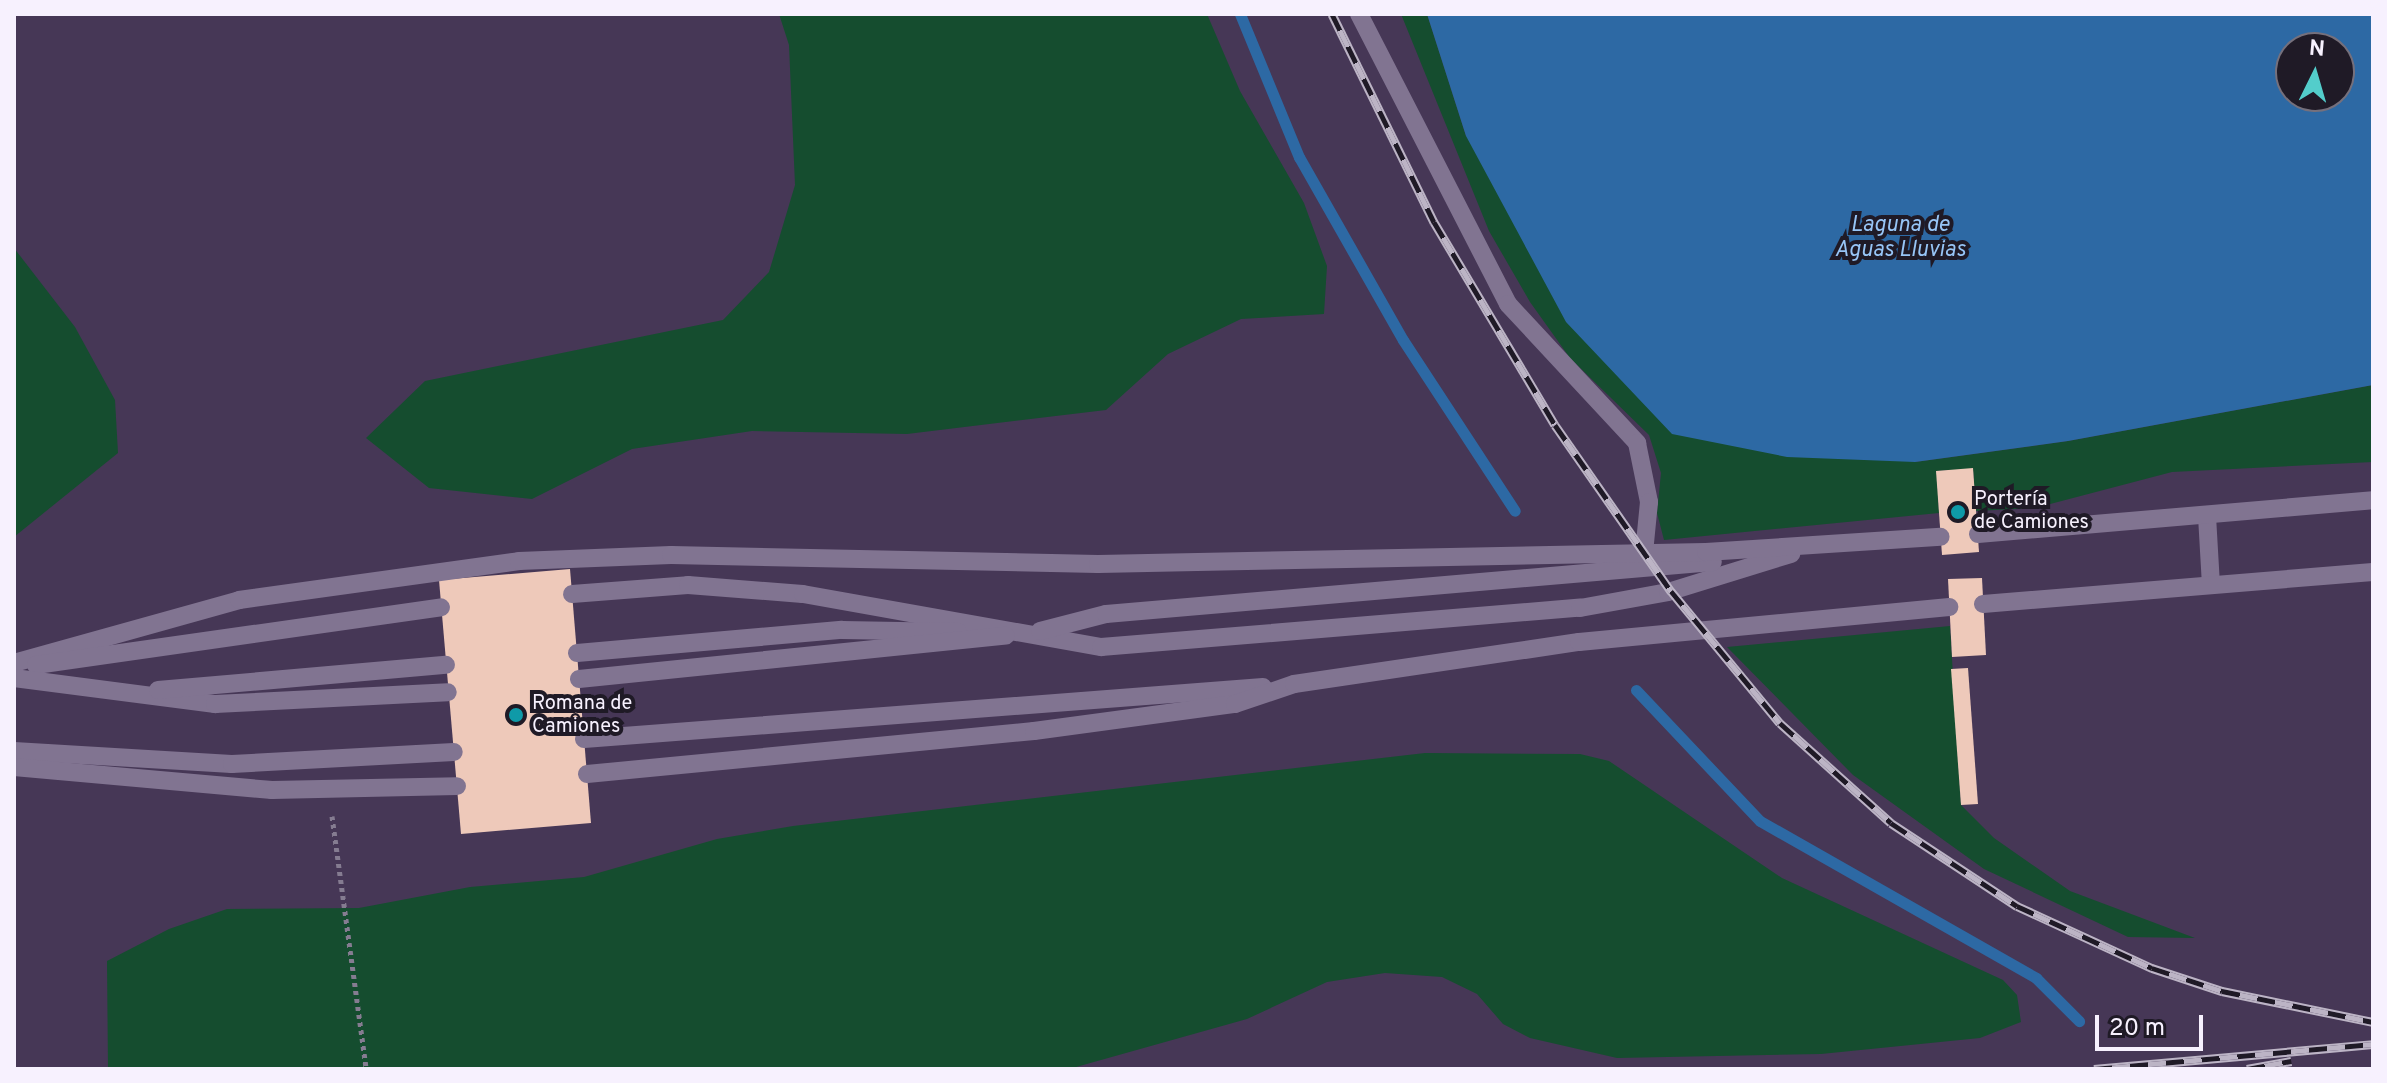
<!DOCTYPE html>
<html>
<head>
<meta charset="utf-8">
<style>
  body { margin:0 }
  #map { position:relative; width:2387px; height:1083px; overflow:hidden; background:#3b2f49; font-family:Overpass,sans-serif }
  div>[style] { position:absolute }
  .built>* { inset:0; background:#463756 }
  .green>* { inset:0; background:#154d2f }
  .water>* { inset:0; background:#2d69a4 }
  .stream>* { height:11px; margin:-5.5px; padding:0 5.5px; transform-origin:5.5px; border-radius:5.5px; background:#2d69a4 }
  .building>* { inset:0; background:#eec9ba }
  .path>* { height:5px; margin-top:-2.5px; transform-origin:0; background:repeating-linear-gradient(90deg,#857c91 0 4px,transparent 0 8px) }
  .service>* { height:18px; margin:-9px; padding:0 9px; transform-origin:9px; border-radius:9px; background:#817491 }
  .rail>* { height:9px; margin-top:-4.5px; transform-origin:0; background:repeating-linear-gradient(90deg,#1f1a26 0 18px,#bcb4c5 0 36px); box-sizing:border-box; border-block:2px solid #bcb4c5 }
  .dots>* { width:22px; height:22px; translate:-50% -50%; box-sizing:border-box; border:4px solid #1f1a26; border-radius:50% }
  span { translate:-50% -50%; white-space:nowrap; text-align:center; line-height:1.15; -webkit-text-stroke:8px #1f1a26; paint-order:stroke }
  .poi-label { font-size:20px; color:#f7f1fe }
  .left { translate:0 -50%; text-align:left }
  .water-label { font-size:22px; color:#97c5f6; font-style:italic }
  .frame { position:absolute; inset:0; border:16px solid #f7f1fe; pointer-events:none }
  .north { position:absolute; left:2275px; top:32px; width:80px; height:80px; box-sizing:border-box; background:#1f1a26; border:2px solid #75707c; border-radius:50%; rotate:5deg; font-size:22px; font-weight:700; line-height:32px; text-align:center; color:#f7f1fe }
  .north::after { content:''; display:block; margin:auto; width:28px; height:36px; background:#53cdcb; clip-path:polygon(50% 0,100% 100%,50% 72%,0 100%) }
  .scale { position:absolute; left:2095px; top:1015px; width:108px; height:36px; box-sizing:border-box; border:4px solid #f7f1fe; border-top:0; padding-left:10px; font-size:24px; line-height:28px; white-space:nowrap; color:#f7f1fe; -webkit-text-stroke:6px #1f1a26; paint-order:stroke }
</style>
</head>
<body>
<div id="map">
  <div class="built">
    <i style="clip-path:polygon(evenodd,14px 14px,2373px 14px,2373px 1069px,14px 1069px,14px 14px,2291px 48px,2339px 48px,2339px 96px,2291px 96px,2291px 48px)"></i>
  </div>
  <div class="green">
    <i style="clip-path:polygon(779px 14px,1207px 14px,1240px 91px,1304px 203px,1327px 266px,1324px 314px,1241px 319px,1168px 354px,1106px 410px,907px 434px,752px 431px,632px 449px,532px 499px,429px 488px,366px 438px,425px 381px,723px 320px,769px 272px,795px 185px,789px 45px)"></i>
    <i style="clip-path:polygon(1401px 14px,1427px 14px,1466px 136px,1915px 462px,2068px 441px,2373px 385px,2373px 462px,2172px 472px,2035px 508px,1976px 511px,1973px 469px,1937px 471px,1939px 513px,1664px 540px,1657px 513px,1661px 473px,1649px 435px,1570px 358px,1530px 302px,1489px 231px)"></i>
    <i style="clip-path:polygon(14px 248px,75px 327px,115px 400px,118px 453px,14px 537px)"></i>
    <i style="clip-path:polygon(1950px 626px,1961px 805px,1994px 838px,2070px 891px,2195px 938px,2128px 937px,1984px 869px,1853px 775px,1727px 647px)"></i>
    <i style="clip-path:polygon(1425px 753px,1580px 754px,1609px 761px,1782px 878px,2003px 980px,2017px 995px,2021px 1022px,1980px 1038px,1821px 1054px,1617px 1058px,1530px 1038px,1503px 1024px,1477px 994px,1442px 977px,1385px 973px,1327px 982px,1247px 1019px,1069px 1069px,108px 1069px,107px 961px,169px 929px,227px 909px,359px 908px,470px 887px,584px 877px,717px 839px,793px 826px)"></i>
  </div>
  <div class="water">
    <i style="clip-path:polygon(evenodd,1427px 14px,2373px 14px,2373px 385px,2068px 441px,1915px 462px,1787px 457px,1672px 434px,1566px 322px,1466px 136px,1427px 14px,2291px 48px,2339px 48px,2339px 96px,2291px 96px,2291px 48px)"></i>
  </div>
  <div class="stream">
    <i style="left:1240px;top:14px;width:155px;rotate:67.6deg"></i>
    <i style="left:1299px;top:157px;width:210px;rotate:60.4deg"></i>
    <i style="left:1403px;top:340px;width:204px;rotate:56.8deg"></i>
    <i style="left:1636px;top:690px;width:180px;rotate:46.6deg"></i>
    <i style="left:1760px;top:821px;width:318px;rotate:29.6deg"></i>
    <i style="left:2036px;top:978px;width:61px;rotate:45deg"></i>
  </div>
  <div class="building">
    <i style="clip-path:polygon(1973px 468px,1979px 552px,1942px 555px,1936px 471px)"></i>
    <i style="clip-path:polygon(570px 569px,591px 823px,461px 834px,439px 580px)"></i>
    <i style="clip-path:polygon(1982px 578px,1986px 655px,1952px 657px,1948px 579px)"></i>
    <i style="clip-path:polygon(1968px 668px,1978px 804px,1961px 805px,1951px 669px)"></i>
  </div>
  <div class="path">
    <i style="left:332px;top:816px;width:255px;rotate:82.3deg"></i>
  </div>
  <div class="service">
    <i style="left:1359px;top:14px;width:326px;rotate:62.8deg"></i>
    <i style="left:1508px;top:304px;width:190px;rotate:47.1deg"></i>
    <i style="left:1637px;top:443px;width:60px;rotate:78.5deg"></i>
    <i style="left:1649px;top:502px;width:51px;rotate:95.6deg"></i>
    <i style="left:2207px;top:516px;width:69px;rotate:86.7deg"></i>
    <i style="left:1978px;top:534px;width:396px;rotate:-4.9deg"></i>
    <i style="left:572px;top:594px;width:116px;rotate:-4.4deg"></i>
    <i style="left:688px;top:585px;width:115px;rotate:4.5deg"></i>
    <i style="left:803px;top:594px;width:303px;rotate:10.1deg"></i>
    <i style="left:1101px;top:647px;width:481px;rotate:-4.7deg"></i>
    <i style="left:1580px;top:608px;width:89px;rotate:-10.3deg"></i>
    <i style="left:1668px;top:592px;width:129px;rotate:-17.2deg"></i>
    <i style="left:1983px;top:604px;width:391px;rotate:-4.7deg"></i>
    <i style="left:1040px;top:631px;width:68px;rotate:-14.4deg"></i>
    <i style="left:1106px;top:614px;width:609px;rotate:-4.9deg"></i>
    <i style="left:577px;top:653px;width:266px;rotate:-5deg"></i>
    <i style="left:842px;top:630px;width:116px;rotate:1deg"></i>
    <i style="left:14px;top:663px;width:234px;rotate:-15.6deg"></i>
    <i style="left:239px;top:600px;width:283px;rotate:-7.9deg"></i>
    <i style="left:519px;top:561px;width:152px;rotate:-2.3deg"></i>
    <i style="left:671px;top:555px;width:427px;rotate:1.2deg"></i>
    <i style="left:1098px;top:564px;width:608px;rotate:-1.13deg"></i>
    <i style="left:1706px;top:552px;width:235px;rotate:-3.7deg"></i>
    <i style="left:36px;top:665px;width:409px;rotate:-8.1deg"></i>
    <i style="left:14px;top:678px;width:203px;rotate:7.4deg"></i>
    <i style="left:215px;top:704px;width:233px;rotate:-2.9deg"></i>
    <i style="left:579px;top:679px;width:429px;rotate:-5.8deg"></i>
    <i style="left:158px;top:690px;width:289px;rotate:-5deg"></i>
    <i style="left:584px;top:739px;width:681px;rotate:-4.38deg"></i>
    <i style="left:14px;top:751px;width:218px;rotate:3.4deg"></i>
    <i style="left:232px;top:764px;width:222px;rotate:-3.1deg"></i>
    <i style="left:14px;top:767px;width:259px;rotate:5.1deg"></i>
    <i style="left:272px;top:790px;width:185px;rotate:-1.2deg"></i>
    <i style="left:587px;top:774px;width:449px;rotate:-5.5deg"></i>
    <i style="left:1034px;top:731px;width:203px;rotate:-7.7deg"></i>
    <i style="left:1235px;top:704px;width:62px;rotate:-18.7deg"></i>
    <i style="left:1294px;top:684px;width:288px;rotate:-8.4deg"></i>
    <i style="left:1579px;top:642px;width:372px;rotate:-5.4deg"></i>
  </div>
  <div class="rail">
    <i style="left:1332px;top:14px;width:232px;rotate:63.9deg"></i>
    <i style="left:1434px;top:222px;width:236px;rotate:59.2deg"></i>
    <i style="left:1555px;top:425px;width:203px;rotate:55.1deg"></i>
    <i style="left:1671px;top:591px;width:171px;rotate:50.5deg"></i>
    <i style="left:1780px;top:723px;width:149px;rotate:42deg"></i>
    <i style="left:1891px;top:823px;width:151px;rotate:33.4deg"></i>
    <i style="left:2017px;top:906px;width:149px;rotate:24.7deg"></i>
    <i style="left:2152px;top:968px;width:74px;rotate:18.2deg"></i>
    <i style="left:2222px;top:991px;width:154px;rotate:11.6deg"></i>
    <i style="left:2094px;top:1069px;width:280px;rotate:-5.1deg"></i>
    <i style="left:2247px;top:1069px;width:45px;rotate:-10.3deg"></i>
  </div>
  <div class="dots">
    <i style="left:1958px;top:512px;background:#0f9aa8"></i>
    <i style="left:516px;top:715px;background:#0f9aa8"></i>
  </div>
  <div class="poi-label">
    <span class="left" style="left:1974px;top:512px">Portería<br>de Camiones</span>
    <span class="left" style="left:532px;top:716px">Romana de<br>Camiones</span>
  </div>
  <div class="water-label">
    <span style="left:1900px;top:238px">Laguna de<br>Aguas Lluvias</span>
  </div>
  <div class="frame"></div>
  <div class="north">N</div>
  <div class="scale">20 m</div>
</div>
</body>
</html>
